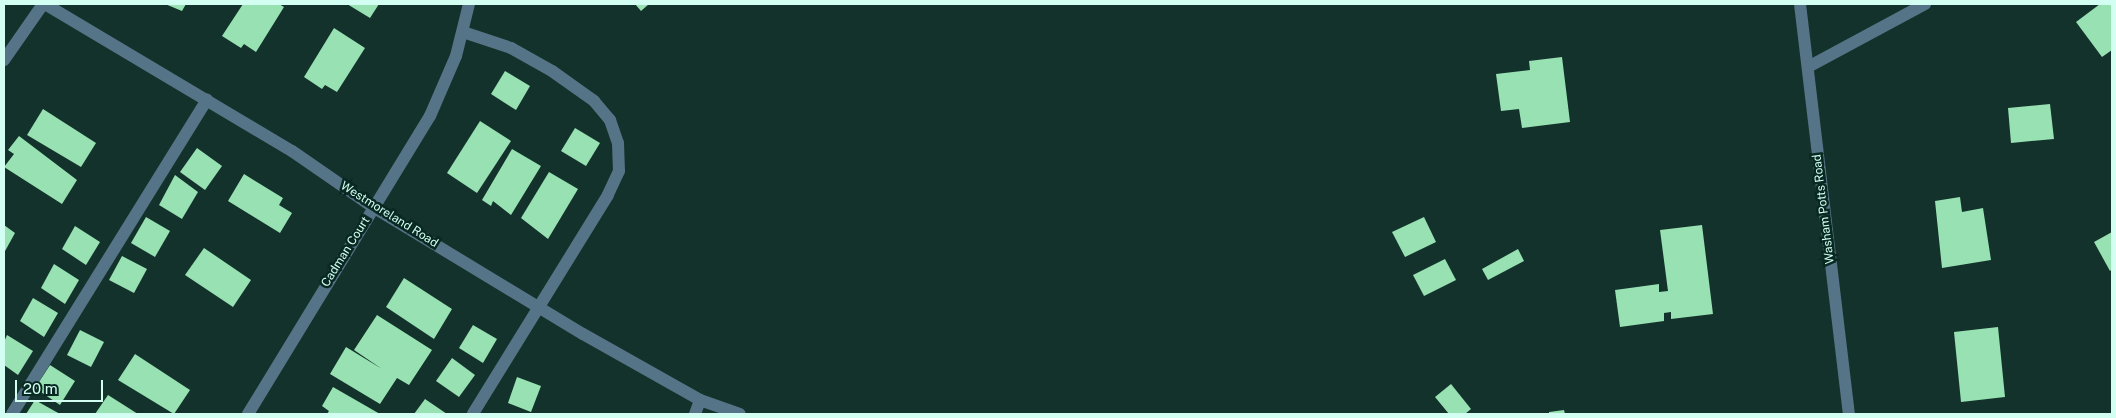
<!DOCTYPE html>
<html>
<head>
<meta charset="utf-8">
<style>
  body { margin:0 }
  #map { position:relative; width:2116px; height:418px; overflow:hidden; background:#13322b; font-family:"Public Sans",sans-serif }
  div>[style] { position:absolute }
  .building>* { inset:0; background:#97e1b3 }
  .minor>* { height:12px; margin:-6px; padding:0 6px; transform-origin:6px; border-radius:6px; background:#567487 }
  span { translate:-50% -50%; white-space:nowrap; text-align:center; line-height:1.15; -webkit-text-stroke:5px #082821; paint-order:stroke }
  .street-label { font-size:12px; color:#d2fff2 }
  .frame { position:absolute; inset:0; border:5px solid #d2fff2; pointer-events:none }
  .scale { position:absolute; left:15px; top:380px; width:88px; height:22px; box-sizing:border-box; border:2px solid #d2fff2; border-top:0; padding-left:6px; font-size:15px; line-height:18px; white-space:nowrap; color:#d2fff2; -webkit-text-stroke:4px #082821; paint-order:stroke }
</style>
</head>
<body>
<div id="map">
  <div class="building">
    <i style="clip-path:polygon(165px 4px,186px 4px,182px 11px)"></i>
    <i style="clip-path:polygon(243px 4px,279px 4px,284px 7px,256px 52px,244px 44px,241px 48px,222px 36px)"></i>
    <i style="clip-path:polygon(347px 4px,379px 4px,370px 18px)"></i>
    <i style="clip-path:polygon(635px 4px,649px 4px,641px 11px)"></i>
    <i style="clip-path:polygon(2100px 4px,2112px 4px,2112px 50px,2102px 57px,2076px 22px)"></i>
    <i style="clip-path:polygon(334px 28px,365px 48px,337px 92px,325px 85px,322px 89px,304px 77px)"></i>
    <i style="clip-path:polygon(1562px 57px,1570px 122px,1522px 128px,1519px 109px,1501px 111px,1496px 74px,1530px 70px,1529px 61px)"></i>
    <i style="clip-path:polygon(505px 71px,530px 86px,516px 110px,491px 94px)"></i>
    <i style="clip-path:polygon(2050px 104px,2054px 139px,2011px 143px,2008px 108px)"></i>
    <i style="clip-path:polygon(43px 109px,96px 143px,81px 167px,27px 135px)"></i>
    <i style="clip-path:polygon(480px 121px,511px 141px,477px 193px,447px 173px)"></i>
    <i style="clip-path:polygon(575px 128px,600px 143px,586px 166px,561px 151px)"></i>
    <i style="clip-path:polygon(19px 136px,77px 180px,62px 204px,4px 167px,14px 154px,8px 150px)"></i>
    <i style="clip-path:polygon(197px 148px,222px 166px,205px 190px,180px 172px)"></i>
    <i style="clip-path:polygon(512px 149px,541px 166px,511px 215px,493px 201px,491px 206px,482px 200px)"></i>
    <i style="clip-path:polygon(549px 172px,578px 189px,548px 239px,521px 218px)"></i>
    <i style="clip-path:polygon(244px 174px,283px 198px,279px 205px,292px 213px,280px 233px,228px 201px)"></i>
    <i style="clip-path:polygon(175px 175px,198px 192px,182px 219px,159px 205px)"></i>
    <i style="clip-path:polygon(1960px 197px,1962px 212px,1983px 208px,1991px 260px,1942px 268px,1935px 201px)"></i>
    <i style="clip-path:polygon(146px 217px,170px 231px,155px 257px,131px 243px)"></i>
    <i style="clip-path:polygon(1424px 217px,1436px 242px,1405px 257px,1392px 232px)"></i>
    <i style="clip-path:polygon(4px 225px,15px 233px,4px 253px)"></i>
    <i style="clip-path:polygon(1702px 225px,1713px 314px,1671px 319px,1671px 312px,1664px 313px,1664px 321px,1620px 327px,1615px 290px,1659px 284px,1659px 292px,1668px 291px,1660px 230px)"></i>
    <i style="clip-path:polygon(75px 226px,100px 242px,86px 265px,62px 249px)"></i>
    <i style="clip-path:polygon(2112px 232px,2112px 269px,2110px 271px,2094px 242px)"></i>
    <i style="clip-path:polygon(204px 248px,251px 280px,233px 307px,185px 275px)"></i>
    <i style="clip-path:polygon(1518px 249px,1524px 261px,1488px 280px,1482px 269px)"></i>
    <i style="clip-path:polygon(122px 256px,147px 269px,134px 293px,109px 280px)"></i>
    <i style="clip-path:polygon(1445px 259px,1456px 280px,1424px 296px,1413px 275px)"></i>
    <i style="clip-path:polygon(54px 264px,79px 280px,65px 304px,41px 288px)"></i>
    <i style="clip-path:polygon(404px 278px,452px 309px,434px 339px,386px 307px)"></i>
    <i style="clip-path:polygon(33px 298px,58px 313px,44px 337px,20px 321px)"></i>
    <i style="clip-path:polygon(377px 315px,432px 350px,409px 385px,397px 378px,380px 404px,330px 374px,346px 347px,382px 369px,354px 350px)"></i>
    <i style="clip-path:polygon(473px 325px,497px 339px,483px 363px,459px 348px)"></i>
    <i style="clip-path:polygon(1998px 327px,2005px 397px,1961px 402px,1954px 332px)"></i>
    <i style="clip-path:polygon(80px 330px,104px 342px,91px 367px,67px 355px)"></i>
    <i style="clip-path:polygon(7px 335px,33px 351px,18px 375px,4px 365px,4px 342px)"></i>
    <i style="clip-path:polygon(135px 354px,190px 390px,174px 414px,118px 380px)"></i>
    <i style="clip-path:polygon(452px 358px,475px 375px,459px 397px,436px 381px)"></i>
    <i style="clip-path:polygon(50px 365px,75px 381px,60px 405px,35px 388px)"></i>
    <i style="clip-path:polygon(517px 377px,541px 386px,531px 412px,508px 403px)"></i>
    <i style="clip-path:polygon(1451px 384px,1471px 409px,1465px 414px,1449px 414px,1435px 397px)"></i>
    <i style="clip-path:polygon(333px 387px,380px 414px,327px 414px,329px 411px,322px 406px)"></i>
    <i style="clip-path:polygon(108px 395px,138px 414px,95px 414px)"></i>
    <i style="clip-path:polygon(425px 399px,447px 414px,414px 414px)"></i>
    <i style="clip-path:polygon(35px 400px,60px 414px,26px 414px)"></i>
    <i style="clip-path:polygon(1564px 410px,1565px 414px,1549px 414px,1549px 412px)"></i>
  </div>
  <div class="minor">
    <i style="left:45px;top:4px;width:287px;rotate:30.8deg"></i>
    <i style="left:292px;top:151px;width:98px;rotate:34.7deg"></i>
    <i style="left:373px;top:207px;width:245px;rotate:31.2deg"></i>
    <i style="left:583px;top:334px;width:134px;rotate:29.4deg"></i>
    <i style="left:700px;top:400px;width:42px;rotate:19.3deg"></i>
    <i style="left:1800px;top:4px;width:413px;rotate:83.2deg"></i>
    <i style="left:463px;top:32px;width:51px;rotate:18.4deg"></i>
    <i style="left:511px;top:48px;width:47px;rotate:29.3deg"></i>
    <i style="left:552px;top:71px;width:52px;rotate:35.5deg"></i>
    <i style="left:594px;top:101px;width:25px;rotate:50deg"></i>
    <i style="left:610px;top:120px;width:24px;rotate:71deg"></i>
    <i style="left:618px;top:143px;width:28px;rotate:88deg"></i>
    <i style="left:619px;top:171px;width:26px;rotate:115deg"></i>
    <i style="left:608px;top:195px;width:257px;rotate:121.7deg"></i>
    <i style="left:4px;top:60px;width:68px;rotate:-55.1deg"></i>
    <i style="left:1808px;top:67px;width:133px;rotate:-28.3deg"></i>
    <i style="left:12px;top:414px;width:370px;rotate:-58.2deg"></i>
    <i style="left:248px;top:414px;width:349px;rotate:-58.6deg"></i>
    <i style="left:430px;top:116px;width:65px;rotate:-66.6deg"></i>
    <i style="left:456px;top:56px;width:54px;rotate:-76deg"></i>
    <i style="left:695px;top:414px;width:15px;rotate:-70deg"></i>
  </div>
  <div class="street-label">
    <span style="left:1824px;top:209px;rotate:-97deg">Washam Potts Road</span>
    <span style="left:389px;top:215px;rotate:32deg">Westmoreland Road</span>
    <span style="left:346px;top:252px;rotate:-58deg">Cadman Court</span>
  </div>
  <div class="frame"></div>
  <div class="scale">20 m</div>
</div>
</body>
</html>
